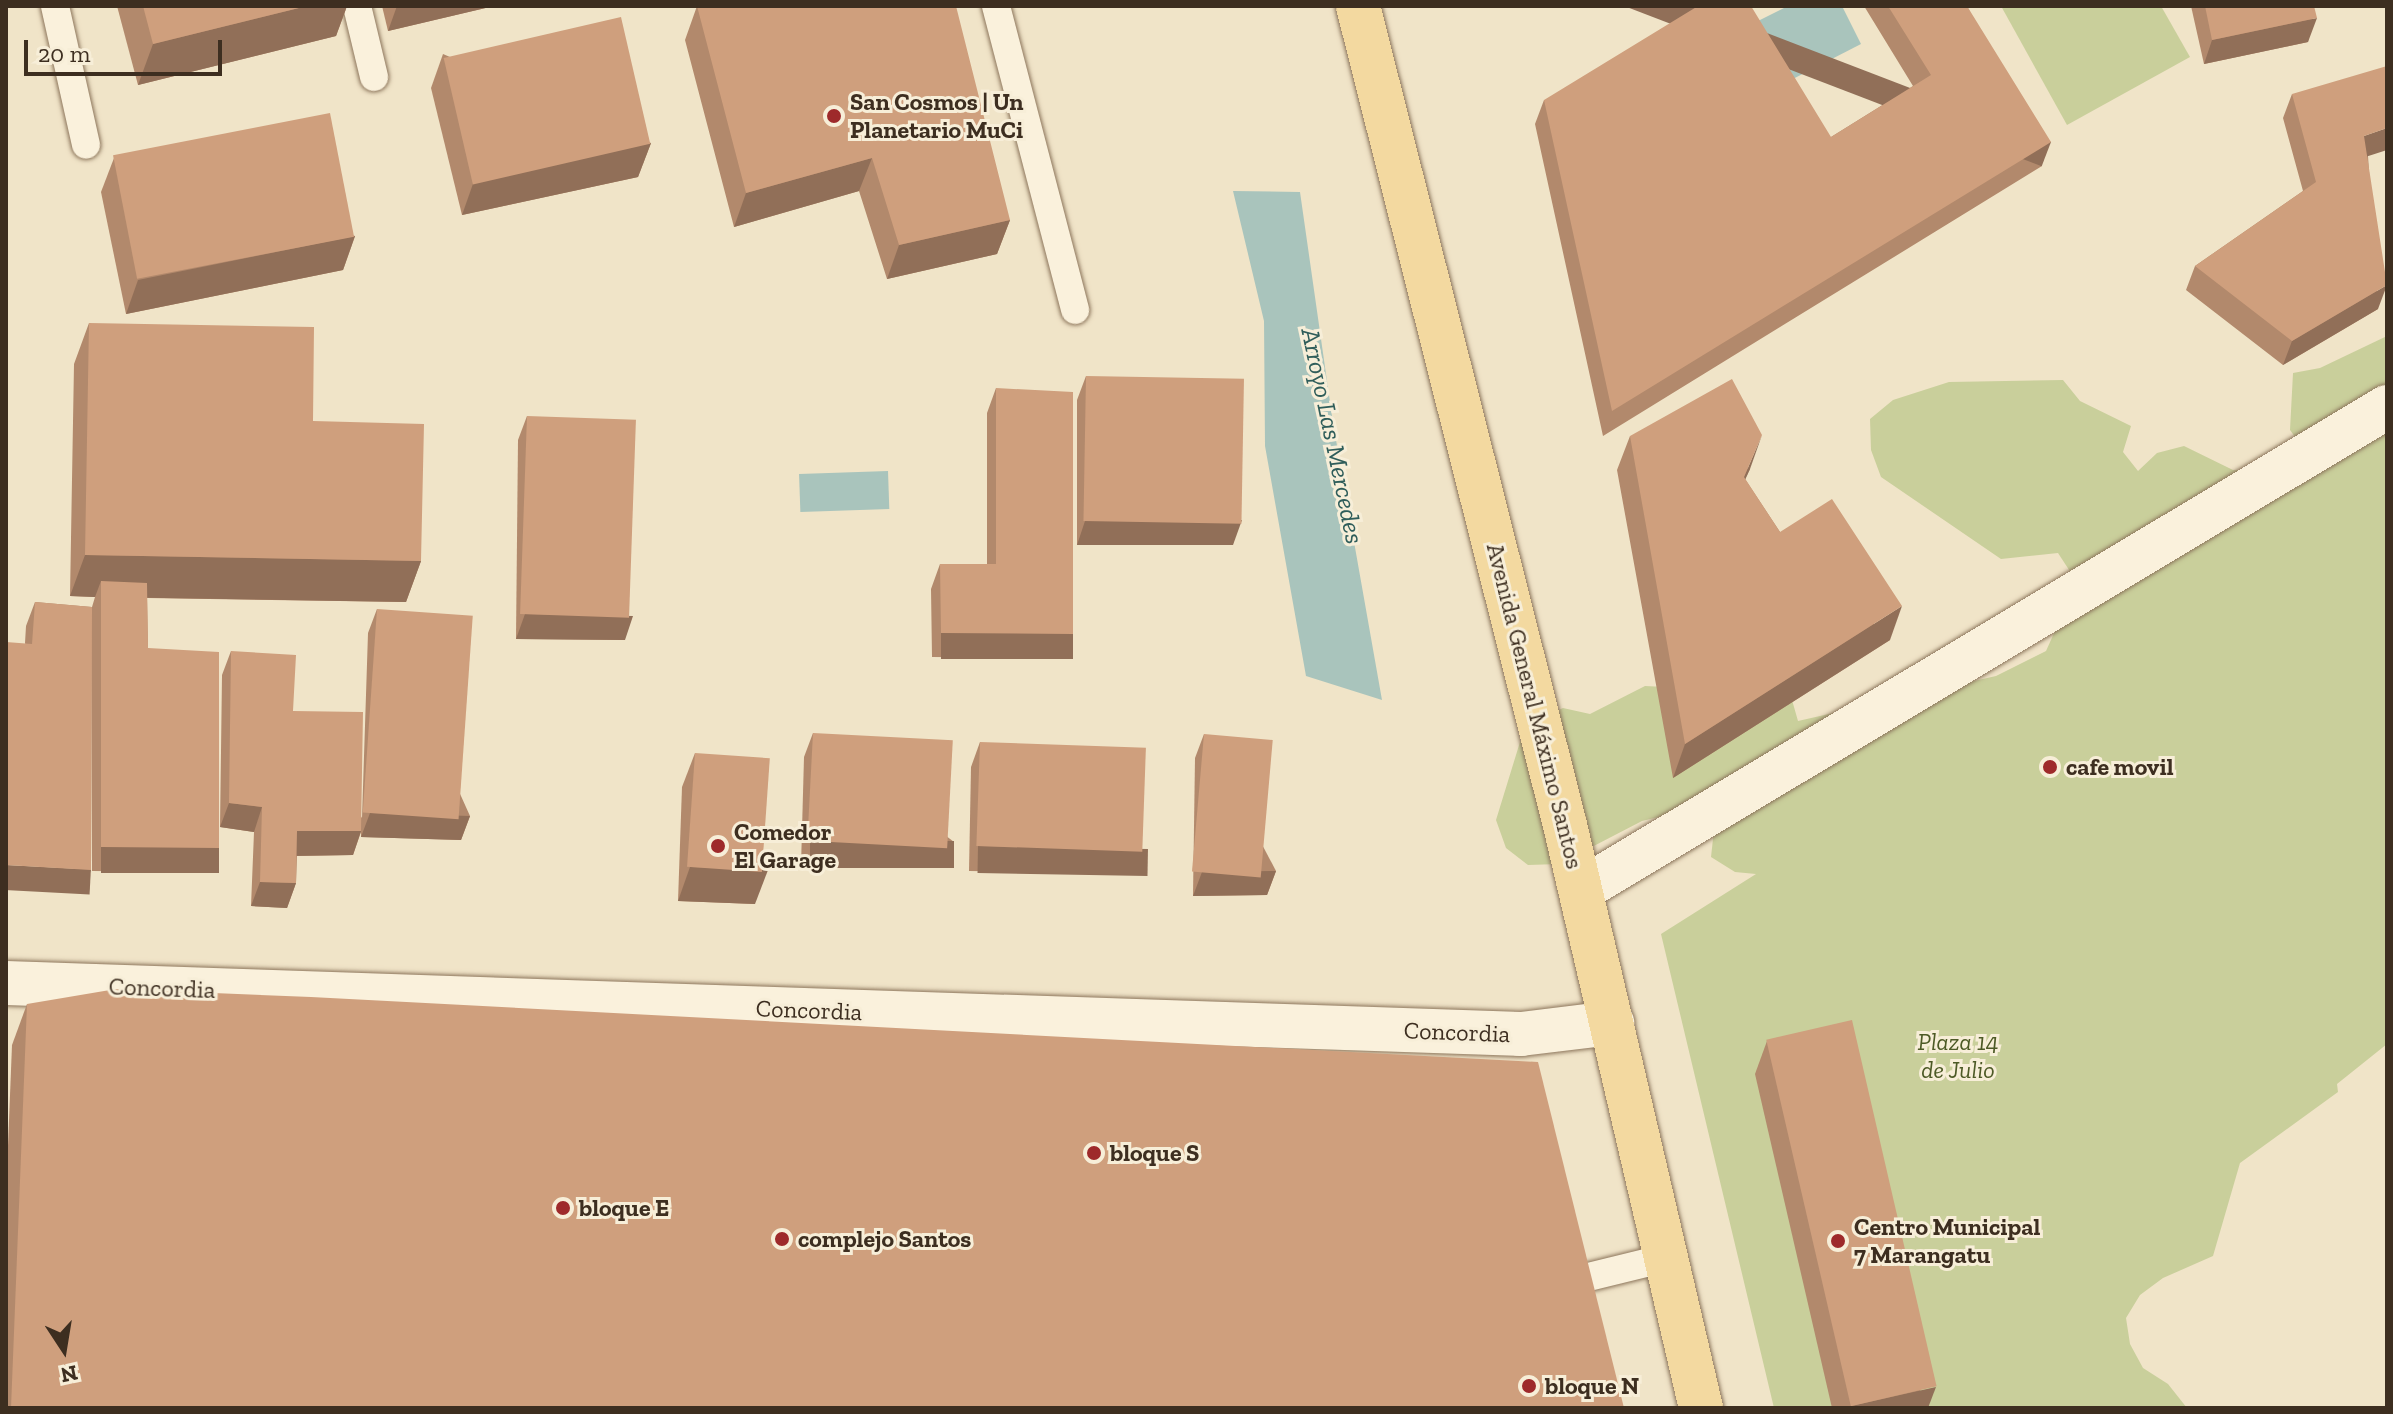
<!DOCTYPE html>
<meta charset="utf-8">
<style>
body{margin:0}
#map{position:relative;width:2393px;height:1414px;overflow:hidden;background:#f0e4c8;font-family:"Zilla Slab",serif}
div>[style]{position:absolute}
.green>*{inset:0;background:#c9cf9b}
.water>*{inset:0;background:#a9c4bc;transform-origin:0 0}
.roads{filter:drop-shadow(0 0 2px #8d765c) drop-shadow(0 0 2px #8d765c)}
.lane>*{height:28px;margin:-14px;padding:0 14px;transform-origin:14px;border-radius:14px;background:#faf1dc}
.street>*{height:44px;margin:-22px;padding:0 22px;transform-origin:22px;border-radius:22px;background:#faf1dc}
.secondary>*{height:44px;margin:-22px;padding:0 22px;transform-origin:22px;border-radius:22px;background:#faf1dc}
.primary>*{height:44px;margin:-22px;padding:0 22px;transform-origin:22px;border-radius:22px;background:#f3d9a0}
.wall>*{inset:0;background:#b2896c}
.shaded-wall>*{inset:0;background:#916f58;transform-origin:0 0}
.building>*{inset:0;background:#cf9f7d;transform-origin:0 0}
.dots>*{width:22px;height:22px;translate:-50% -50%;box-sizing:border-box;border:4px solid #f7eed8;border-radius:50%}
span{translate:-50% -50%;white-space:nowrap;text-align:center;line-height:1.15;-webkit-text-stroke:6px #f7eed8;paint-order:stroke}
.poi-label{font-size:24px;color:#3d2e20;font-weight:700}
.left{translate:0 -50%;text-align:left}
.street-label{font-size:24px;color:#3d2e20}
.park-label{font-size:24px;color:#4d5a26;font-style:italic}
.water-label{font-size:26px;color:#2f5d5a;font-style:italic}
.frame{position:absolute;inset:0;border:8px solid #3d2e20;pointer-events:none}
.north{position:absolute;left:24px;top:1310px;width:80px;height:80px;-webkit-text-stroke:6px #f7eed8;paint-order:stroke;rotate:168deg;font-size:22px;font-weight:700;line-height:32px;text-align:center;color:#3d2e20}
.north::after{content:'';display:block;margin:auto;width:28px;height:36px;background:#3d2e20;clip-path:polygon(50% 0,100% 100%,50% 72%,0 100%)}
.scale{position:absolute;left:24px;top:40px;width:198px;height:36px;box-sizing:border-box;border:4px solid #3d2e20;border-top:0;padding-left:10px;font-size:24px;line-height:28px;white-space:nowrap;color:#3d2e20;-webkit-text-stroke:6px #f7eed8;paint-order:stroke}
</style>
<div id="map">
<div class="green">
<div style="clip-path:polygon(2001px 6px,2161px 6px,2190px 57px,2067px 125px)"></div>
<div style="clip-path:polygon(2387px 336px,2387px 1044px,2337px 1084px,2338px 1092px,2240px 1163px,2213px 1256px,2163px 1278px,2140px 1295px,2126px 1318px,2130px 1344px,2143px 1368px,2168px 1384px,2187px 1408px,1774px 1408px,1661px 934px,1756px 874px,1735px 872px,1711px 857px,1714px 830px,1696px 808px,1642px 821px,1559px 864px,1528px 865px,1506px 848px,1496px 820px,1520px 742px,1536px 720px,1563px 708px,1590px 714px,1645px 686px,1790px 693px,1798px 721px,1996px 676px,2046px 651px,2068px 602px,2073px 576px,2058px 553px,2001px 559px,1881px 477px,1871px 450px,1870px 419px,1893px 400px,1949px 382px,2063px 380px,2080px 401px,2131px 426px,2123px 452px,2138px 471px,2157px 453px,2184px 446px,2233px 470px,2286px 471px,2306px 452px,2290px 430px,2293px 373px,2320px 368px)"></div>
</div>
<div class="water">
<div style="clip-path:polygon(1788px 6px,1842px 6px,1861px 44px,1787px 82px,1756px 22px)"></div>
<div style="clip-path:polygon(1233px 191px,1300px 192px,1333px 423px,1382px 700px,1306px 676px,1265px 446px,1264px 321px)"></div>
<div style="left:888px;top:471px;width:38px;height:89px;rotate:88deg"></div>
</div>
<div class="roads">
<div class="lane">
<div style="left:55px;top:6px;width:142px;rotate:77.4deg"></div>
<div style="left:357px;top:6px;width:73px;rotate:76.5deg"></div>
<div style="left:996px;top:6px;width:314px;rotate:75.4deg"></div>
<div style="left:1568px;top:1282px;width:101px;rotate:-13.8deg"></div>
</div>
<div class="street">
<div style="left:6px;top:983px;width:1516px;rotate:1.93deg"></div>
<div style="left:1521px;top:1034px;width:92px;rotate:-6.9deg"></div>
</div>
<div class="secondary">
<div style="left:1581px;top:890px;width:940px;rotate:-30.93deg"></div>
</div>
<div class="primary">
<div style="left:1358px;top:6px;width:845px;rotate:75.82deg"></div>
<div style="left:1565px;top:825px;width:599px;rotate:76.87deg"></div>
</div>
</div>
<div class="wall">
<div style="clip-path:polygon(117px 6px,347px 6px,336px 36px,138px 85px)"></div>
<div style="clip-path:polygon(382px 6px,494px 6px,388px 31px)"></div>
<div style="clip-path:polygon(697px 6px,1010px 220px,997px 254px,887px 279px,859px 191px,734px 227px,685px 40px)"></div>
<div style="clip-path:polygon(1864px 6px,1967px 6px,2042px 166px,1603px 436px,1535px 124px,1544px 100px,1831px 137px,1913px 86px)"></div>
<div style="clip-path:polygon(2191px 6px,2314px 6px,2308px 42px,2204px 64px)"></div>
<div style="clip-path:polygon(443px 54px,651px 143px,638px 177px,462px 215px,431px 88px)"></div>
<div style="clip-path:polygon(2292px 94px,2368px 156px,2378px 309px,2283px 365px,2186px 290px,2195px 266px,2303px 191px,2283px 118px)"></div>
<div style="clip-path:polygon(114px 158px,355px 236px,343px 270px,126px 314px,101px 192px)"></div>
<div style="clip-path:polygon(89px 323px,313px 421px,421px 561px,406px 602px,147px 598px,148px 648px,210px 872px,92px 871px,92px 630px,91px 870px,82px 894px,25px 643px,26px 626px,35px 602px,92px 607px,95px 597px,70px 596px,74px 364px)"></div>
<div style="clip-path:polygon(1086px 376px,1233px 545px,1077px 545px,1077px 400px)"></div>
<div style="clip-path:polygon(996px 388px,1073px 634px,1064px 658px,932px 657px,931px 589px,940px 564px,987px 564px,987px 413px)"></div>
<div style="clip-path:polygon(527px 416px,625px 640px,516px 639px,518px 440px)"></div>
<div style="clip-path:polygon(1630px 436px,1750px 469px,1745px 479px,1780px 532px,1890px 640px,1673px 778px,1617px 470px)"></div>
<div style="clip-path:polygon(377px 609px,470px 816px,461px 840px,361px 837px,361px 832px,353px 855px,297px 856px,296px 883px,287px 908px,251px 906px,254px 832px,220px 827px,222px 675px,231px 651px,293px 711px,362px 818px,368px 633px)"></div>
<div style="clip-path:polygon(813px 733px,954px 842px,946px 867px,801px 866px,804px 757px)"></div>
<div style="clip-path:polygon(1204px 734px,1276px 871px,1267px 895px,1193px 896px,1195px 758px)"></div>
<div style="clip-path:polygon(980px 742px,1139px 874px,969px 871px,971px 767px)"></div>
<div style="clip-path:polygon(695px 753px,755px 904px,678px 901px,682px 787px)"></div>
<div style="clip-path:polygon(27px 1004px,1624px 1408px,6px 1408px,6px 1196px,12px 1045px)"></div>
<div style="clip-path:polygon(1767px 1041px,1928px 1408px,1832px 1408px,1755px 1074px)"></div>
</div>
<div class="shaded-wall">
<div style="clip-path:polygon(307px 6px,347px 6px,336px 36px,138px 85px,153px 44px)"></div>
<div style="clip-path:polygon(397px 6px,494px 6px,388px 31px)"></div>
<div style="clip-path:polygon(2317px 18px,2308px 42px,2204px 64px,2212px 40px)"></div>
<div style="clip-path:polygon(2387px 128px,2387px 150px,2356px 160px,2364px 136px)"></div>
<div style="left:2051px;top:142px;width:26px;height:515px;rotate:111deg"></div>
<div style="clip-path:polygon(651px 143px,638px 177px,462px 215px,474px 181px)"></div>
<div style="clip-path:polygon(872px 158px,859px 191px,734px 227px,746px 193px)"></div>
<div style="clip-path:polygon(1010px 220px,997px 254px,887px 279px,899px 245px)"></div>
<div style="clip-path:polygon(355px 236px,343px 270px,126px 314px,138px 280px)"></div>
<div style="clip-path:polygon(2387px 285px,2378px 309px,2283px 365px,2292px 341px)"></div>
<div style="clip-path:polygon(1762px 435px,1750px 469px,1731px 511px,1744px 477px)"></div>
<div style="clip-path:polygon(1242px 520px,1233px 545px,1077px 545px,1085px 521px)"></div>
<div style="clip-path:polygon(85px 555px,421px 561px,406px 602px,101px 597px,101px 581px,95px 597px,70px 596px)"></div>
<div style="clip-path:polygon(1902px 606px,1890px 640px,1673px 778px,1685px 744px)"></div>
<div style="clip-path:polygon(525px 614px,633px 616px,625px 640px,516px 639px)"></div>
<div style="left:941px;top:633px;width:132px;height:26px"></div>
<div style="clip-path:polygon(229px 803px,262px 807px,254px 832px,220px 827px)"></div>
<div style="clip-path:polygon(370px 813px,470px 816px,461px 840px,361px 837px)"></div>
<div style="clip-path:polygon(297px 831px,361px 831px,353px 855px,288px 856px)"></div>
<div style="left:810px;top:841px;width:144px;height:27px"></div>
<div style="left:978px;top:846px;width:170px;height:27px;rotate:1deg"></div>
<div style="left:101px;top:847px;width:118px;height:26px"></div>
<div style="left:6px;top:865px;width:85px;height:25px;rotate:3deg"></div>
<div style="clip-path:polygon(690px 867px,768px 870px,755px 904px,678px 901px)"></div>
<div style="clip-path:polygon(1276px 871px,1267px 895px,1193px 896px,1202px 872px)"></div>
<div style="clip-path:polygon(260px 882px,296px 883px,287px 908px,251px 906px)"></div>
<div style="clip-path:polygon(1936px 1387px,1928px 1408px,1850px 1408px,1851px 1406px)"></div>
</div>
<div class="building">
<div style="clip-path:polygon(143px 6px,307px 6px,153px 44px)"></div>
<div style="clip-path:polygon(697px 6px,956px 6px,1010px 220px,899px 245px,872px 158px,746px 193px)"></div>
<div style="clip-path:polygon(1698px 6px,1751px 6px,1831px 137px,1931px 75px,1888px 6px,1967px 6px,2051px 142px,1612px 411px,1544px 100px)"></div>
<div style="clip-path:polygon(2205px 6px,2314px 6px,2317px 18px,2212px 40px)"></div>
<div style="left:621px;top:17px;width:130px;height:182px;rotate:77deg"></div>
<div style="clip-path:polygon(2387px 66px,2387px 128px,2364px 136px,2387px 285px,2292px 341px,2195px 266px,2316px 182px,2292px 94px)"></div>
<div style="left:330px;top:113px;width:126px;height:221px;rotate:79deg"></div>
<div style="clip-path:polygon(89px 323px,314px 327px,313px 421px,424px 424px,421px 561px,85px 555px)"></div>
<div style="left:1086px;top:376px;width:158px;height:145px;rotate:1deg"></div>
<div style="clip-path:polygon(1732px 379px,1762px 435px,1744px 477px,1780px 532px,1832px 499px,1902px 606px,1685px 744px,1630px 436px)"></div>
<div style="clip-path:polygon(996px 388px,1073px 392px,1073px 634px,941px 633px,940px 564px,996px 564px)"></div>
<div style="left:527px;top:416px;width:109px;height:198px;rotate:2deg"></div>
<div style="clip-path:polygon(101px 581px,147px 583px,148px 648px,219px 652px,219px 848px,101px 847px)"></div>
<div style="clip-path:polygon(35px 602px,92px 607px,91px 870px,6px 865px,6px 642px,32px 644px)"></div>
<div style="left:377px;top:609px;width:96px;height:204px;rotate:4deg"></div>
<div style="clip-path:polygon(231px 651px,296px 655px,293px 711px,363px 712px,361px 831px,297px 831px,296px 883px,260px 882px,262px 807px,229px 803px)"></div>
<div style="left:813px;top:733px;width:140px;height:108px;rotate:3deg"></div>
<div style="left:1204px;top:734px;width:69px;height:138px;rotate:5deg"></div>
<div style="left:980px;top:742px;width:166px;height:104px;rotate:2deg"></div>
<div style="left:695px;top:753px;width:75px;height:114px;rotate:4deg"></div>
<div style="clip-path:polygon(116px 989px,311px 997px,1538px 1062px,1624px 1408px,11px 1408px,27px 1004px)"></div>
<div style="left:1852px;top:1020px;width:376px;height:88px;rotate:77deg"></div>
</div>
<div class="dots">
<div style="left:834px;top:116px;background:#9e2a2b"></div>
<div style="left:2050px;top:767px;background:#9e2a2b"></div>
<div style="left:718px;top:846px;background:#9e2a2b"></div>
<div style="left:1094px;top:1153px;background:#9e2a2b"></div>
<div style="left:563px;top:1208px;background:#9e2a2b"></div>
<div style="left:782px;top:1239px;background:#9e2a2b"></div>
<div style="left:1838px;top:1241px;background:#9e2a2b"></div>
<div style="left:1529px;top:1386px;background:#9e2a2b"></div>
</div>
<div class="poi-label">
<span class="left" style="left:850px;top:116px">San Cosmos | Un<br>Planetario MuCi</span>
<span class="left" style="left:2066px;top:767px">cafe movil</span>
<span class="left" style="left:734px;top:846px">Comedor<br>El Garage</span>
<span class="left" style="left:1110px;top:1153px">bloque S</span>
<span class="left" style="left:579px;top:1208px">bloque E</span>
<span class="left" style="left:1854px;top:1241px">Centro Municipal<br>7 Marangatu</span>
<span class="left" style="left:798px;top:1239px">complejo Santos</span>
<span class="left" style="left:1545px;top:1386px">bloque N</span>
</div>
<div class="street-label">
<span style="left:1535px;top:706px;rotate:76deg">Avenida General Máximo Santos</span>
<span style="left:162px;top:988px;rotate:2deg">Concordia</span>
<span style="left:809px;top:1010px;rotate:2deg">Concordia</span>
<span style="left:1457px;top:1032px;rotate:2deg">Concordia</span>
</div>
<div class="park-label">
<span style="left:1958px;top:1056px">Plaza 14<br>de Julio</span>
</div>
<div class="water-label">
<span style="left:1332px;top:436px;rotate:78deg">Arroyo Las Mercedes</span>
</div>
<div class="frame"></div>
<div class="north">N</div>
<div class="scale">20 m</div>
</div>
